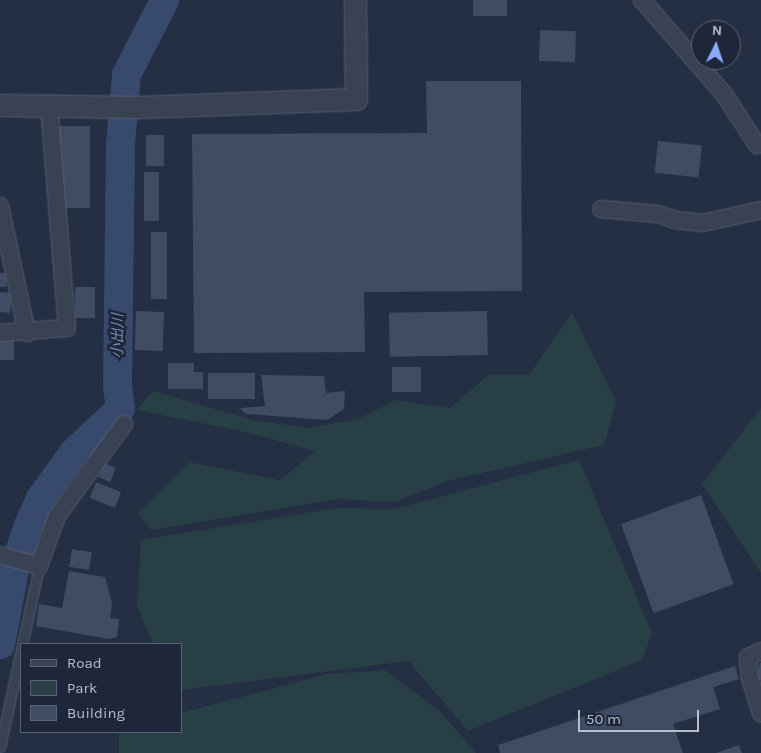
<!DOCTYPE html>
<meta charset="utf-8">
<style>
body{margin:0}
#map{position:relative;width:761px;height:753px;overflow:hidden;background:#242f44;font-family:Karla,"Noto Sans JP",sans-serif}
div>[style]{position:absolute}
.green>*{inset:0;background:#273f45}
.river>*{height:29px;margin:-14.5px;padding:0 14.5px;transform-origin:14.5px;border-radius:14.5px;background:#37496d}
.building>*{inset:0;background:#404c64;transform-origin:0 0}
.roads{filter:drop-shadow(0 0 1px #575f71) drop-shadow(0 0 1px #575f71)}
.service>*{height:9px;margin:-4.5px;padding:0 4.5px;transform-origin:4.5px;border-radius:4.5px;background:#394253}
.minor>*{height:16px;margin:-8px;padding:0 8px;transform-origin:8px;border-radius:8px;background:#394253}
.tertiary>*{height:21px;margin:-10.5px;padding:0 10.5px;transform-origin:10.5px;border-radius:10.5px;background:#394253}
span{translate:-50% -50%;white-space:nowrap;text-align:center;line-height:1.15;-webkit-text-stroke:5px #1e2639;paint-order:stroke}
.water-label{font-size:15px;color:#7c8fb7;font-style:italic}
.legend{position:absolute;left:20px;top:643px;width:162px;height:90px;box-sizing:border-box;background:#1e2639;border:1px solid #5b6274;margin:0;padding:6px 9px;list-style:none;font-size:15px;color:#b6bdcd}
.legend li{display:flex;align-items:center;gap:10px;height:25px}
.legend b{width:25px;border:1px solid #5b6274}
.north{position:absolute;left:691px;top:20px;width:50px;height:50px;box-sizing:border-box;background:#1e2639;border:1px solid #5b6274;border-radius:50%;rotate:4deg;font-size:14px;font-weight:700;line-height:20px;text-align:center;color:#b6bdcd}
.north::after{content:'';display:block;margin:auto;width:18px;height:22px;background:#8aacff;clip-path:polygon(50% 0,100% 100%,50% 72%,0 100%)}
.scale{position:absolute;left:578px;top:710px;width:121px;height:22px;box-sizing:border-box;border:2px solid #b6bdcd;border-top:0;padding-left:6px;font-size:15px;line-height:18px;white-space:nowrap;color:#b6bdcd;-webkit-text-stroke:4px #1e2639;paint-order:stroke}
</style>
<div id="map">
<div class="green">
<div style="clip-path:polygon(572px 312px,616px 402px,604px 445px,448px 481px,395px 502px,337px 499px,151px 530px,138px 513px,189px 462px,280px 480px,315px 451px,245px 432px,136px 410px,153px 391px,253px 420px,308px 428px,358px 419px,396px 400px,450px 408px,488px 375px,529px 375px)"></div>
<div style="clip-path:polygon(761px 408px,761px 573px,702px 484px)"></div>
<div style="clip-path:polygon(579px 460px,652px 633px,642px 660px,468px 731px,408px 661px,181px 690px,181px 644px,153px 644px,137px 606px,141px 540px,336px 508px,394px 509px)"></div>
<div style="clip-path:polygon(385px 670px,441px 712px,476px 753px,119px 753px,119px 732px,181px 732px,181px 713px,327px 674px)"></div>
</div>
<div class="river">
<div style="left:0;top:644px;width:81px;rotate:-79.4deg"></div>
<div style="left:15px;top:564px;width:39px;rotate:-72deg"></div>
<div style="left:27px;top:527px;width:32px;rotate:-66deg"></div>
<div style="left:40px;top:498px;width:57px;rotate:-54.3deg"></div>
<div style="left:73px;top:452px;width:64px;rotate:-43.1deg"></div>
<div style="left:120px;top:408px;width:21px;rotate:-98deg"></div>
<div style="left:117px;top:387px;width:243px;rotate:-89.3deg"></div>
<div style="left:120px;top:144px;width:70px;rotate:-85.1deg"></div>
<div style="left:126px;top:74px;width:83px;rotate:-62.8deg"></div>
</div>
<div class="building">
<div style="left:473px;top:0;width:34px;height:16px"></div>
<div style="left:540px;top:30px;width:36px;height:31px;rotate:2deg"></div>
<div style="clip-path:polygon(426px 81px,521px 81px,522px 291px,364px 292px,365px 352px,194px 353px,192px 134px,427px 133px)"></div>
<div style="left:59px;top:126px;width:31px;height:82px"></div>
<div style="left:146px;top:135px;width:18px;height:31px"></div>
<div style="left:658px;top:141px;width:44px;height:32px;rotate:6deg"></div>
<div style="left:144px;top:172px;width:15px;height:49px"></div>
<div style="left:151px;top:232px;width:16px;height:67px"></div>
<div style="clip-path:polygon(0 273px,7px 273px,6px 287px,0 287px)"></div>
<div style="left:75px;top:287px;width:20px;height:31px"></div>
<div style="left:0;top:292px;width:12px;height:20px;rotate:5deg"></div>
<div style="left:136px;top:311px;width:28px;height:39px;rotate:2deg"></div>
<div style="left:487px;top:311px;width:44px;height:98px;rotate:89deg"></div>
<div style="left:14px;top:336px;width:24px;height:14px;rotate:90deg"></div>
<div style="clip-path:polygon(168px 363px,194px 363px,194px 372px,203px 372px,203px 389px,168px 389px)"></div>
<div style="left:421px;top:367px;width:25px;height:29px;rotate:90deg"></div>
<div style="left:208px;top:373px;width:47px;height:26px"></div>
<div style="clip-path:polygon(261px 375px,324px 376px,326px 393px,345px 391px,344px 409px,327px 420px,246px 414px,240px 408px,265px 406px)"></div>
<div style="left:104px;top:463px;width:13px;height:15px;rotate:23deg"></div>
<div style="left:96px;top:482px;width:27px;height:17px;rotate:22deg"></div>
<div style="left:701px;top:495px;width:95px;height:85px;rotate:70deg"></div>
<div style="left:72px;top:549px;width:20px;height:18px;rotate:9deg"></div>
<div style="clip-path:polygon(69px 571px,105px 577px,112px 603px,110px 618px,119px 619px,117px 637px,108px 639px,36px 626px,39px 604px,62px 608px)"></div>
<div style="clip-path:polygon(760px 663px,761px 663px,761px 680px,756px 679px)"></div>
<div style="clip-path:polygon(735px 666px,739px 679px,713px 687px,720px 709px,673px 724px,683px 753px,500px 753px,498px 745px)"></div>
<div style="clip-path:polygon(739px 745px,742px 753px,716px 753px)"></div>
</div>
<div class="roads">
<div class="service">
<div style="left:0;top:747px;width:185px;rotate:-77.8deg"></div>
</div>
<div class="minor">
<div style="left:642px;top:0;width:125px;rotate:48.9deg"></div>
<div style="left:724px;top:94px;width:61px;rotate:57.1deg"></div>
<div style="left:0;top:206px;width:130px;rotate:78deg"></div>
<div style="left:601px;top:209px;width:57px;rotate:5deg"></div>
<div style="left:658px;top:214px;width:18px;rotate:19deg"></div>
<div style="left:675px;top:220px;width:28px;rotate:6deg"></div>
<div style="left:703px;top:223px;width:59px;rotate:-12.6deg"></div>
<div style="left:0;top:333px;width:67px;rotate:-4.3deg"></div>
<div style="left:67px;top:328px;width:223px;rotate:-94.6deg"></div>
<div style="left:0;top:555px;width:41px;rotate:15.8deg"></div>
<div style="left:39px;top:566px;width:53px;rotate:-70.2deg"></div>
<div style="left:57px;top:516px;width:114px;rotate:-53.9deg"></div>
<div style="left:761px;top:651px;width:14px;rotate:155deg"></div>
<div style="left:748px;top:657px;width:21px;rotate:85deg"></div>
<div style="left:750px;top:678px;width:37px;rotate:73deg"></div>
</div>
<div class="tertiary">
<div style="left:0;top:105px;width:140px;rotate:0.8deg"></div>
<div style="left:140px;top:107px;width:216px;rotate:-2.1deg"></div>
<div style="left:356px;top:99px;width:99px;rotate:-90.6deg"></div>
</div>
</div>
<div class="water-label">
<span style="left:118px;top:336px;rotate:-89deg">小出川</span>
</div>
<ul class="legend">
<li><b style="height:6px;background:#394253"></b>Road</li>
<li><b style="height:14px;background:#273f45"></b>Park</li>
<li><b style="height:14px;background:#404c64"></b>Building</li>
</ul>
<div class="north">N</div>
<div class="scale">50 m</div>
</div>
